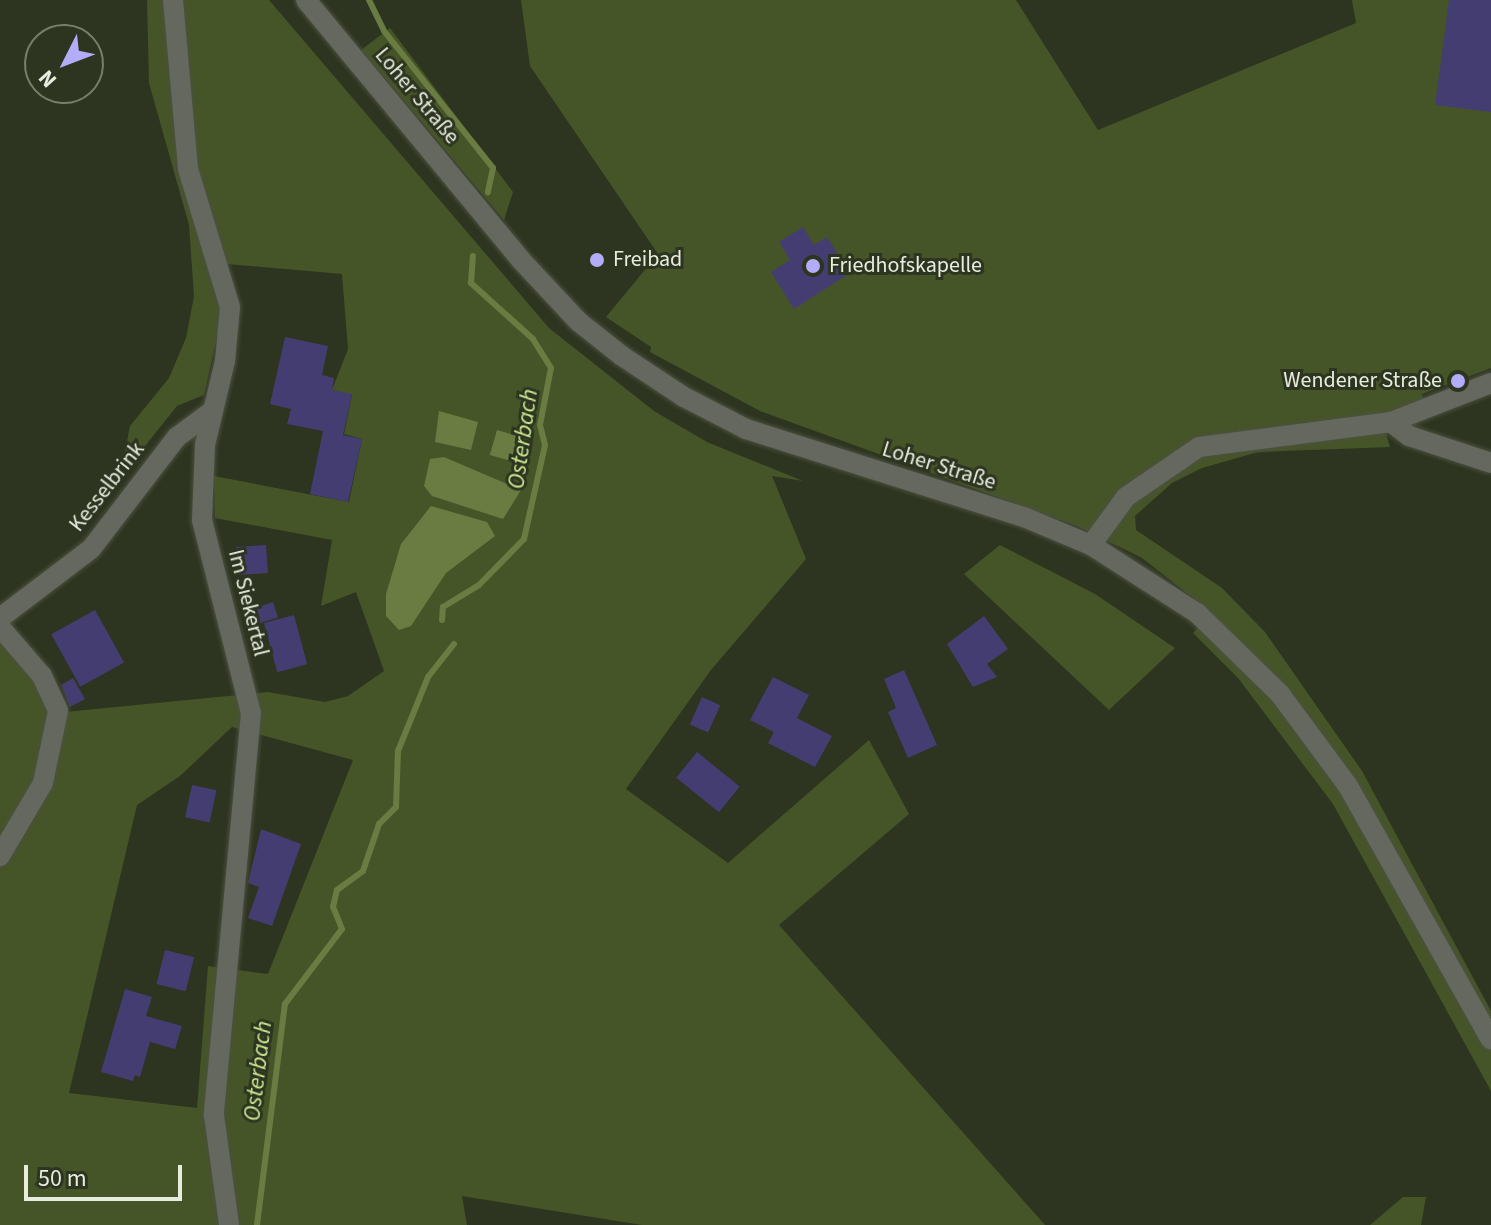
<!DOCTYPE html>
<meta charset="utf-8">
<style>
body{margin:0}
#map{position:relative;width:1491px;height:1225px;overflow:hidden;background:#2d3420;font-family:"Source Sans 3",sans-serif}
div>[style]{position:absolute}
.green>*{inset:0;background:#465527}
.water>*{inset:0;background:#6a7c42;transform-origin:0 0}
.stream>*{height:6px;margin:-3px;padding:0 3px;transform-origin:3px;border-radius:3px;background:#6a7c42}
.building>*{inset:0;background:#443d71;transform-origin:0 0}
.roads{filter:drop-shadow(0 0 2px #4b513f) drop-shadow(0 0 2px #4b513f)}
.minor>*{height:20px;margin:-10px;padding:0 10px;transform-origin:10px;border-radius:10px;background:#64685e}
.tertiary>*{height:20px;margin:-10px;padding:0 10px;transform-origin:10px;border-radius:10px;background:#64685e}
.dots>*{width:22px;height:22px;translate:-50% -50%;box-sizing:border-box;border:4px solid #2d3420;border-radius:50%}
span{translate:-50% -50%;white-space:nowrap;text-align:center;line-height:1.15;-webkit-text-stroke:6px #2d3420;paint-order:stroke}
.street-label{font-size:22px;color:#e7ecdf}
.poi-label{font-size:22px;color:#e7ecdf}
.left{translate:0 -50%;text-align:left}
.right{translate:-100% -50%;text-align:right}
.water-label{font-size:24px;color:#cdea93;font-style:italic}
.north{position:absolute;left:24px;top:24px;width:80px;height:80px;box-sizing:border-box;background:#2d3420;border:2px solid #777e6c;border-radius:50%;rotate:228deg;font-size:22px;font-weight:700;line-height:32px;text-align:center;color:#e7ecdf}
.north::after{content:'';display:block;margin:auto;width:28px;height:36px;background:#b3adf9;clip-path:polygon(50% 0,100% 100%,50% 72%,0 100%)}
.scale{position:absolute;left:24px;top:1165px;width:158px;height:36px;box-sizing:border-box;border:4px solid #e7ecdf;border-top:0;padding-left:10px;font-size:24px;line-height:28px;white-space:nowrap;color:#e7ecdf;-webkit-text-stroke:6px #2d3420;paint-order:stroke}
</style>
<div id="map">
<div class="green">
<div style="clip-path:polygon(evenodd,147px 0,269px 0,549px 328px,654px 411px,707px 442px,803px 481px,772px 476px,806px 559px,711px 670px,626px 789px,728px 863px,869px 740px,909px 814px,779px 925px,1045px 1225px,642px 1225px,462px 1196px,467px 1225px,0 1225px,0 633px,39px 679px,55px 713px,268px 692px,325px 702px,348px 696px,384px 671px,356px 592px,321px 606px,332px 540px,215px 518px,214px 476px,349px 502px,362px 439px,344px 434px,352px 395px,332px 390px,348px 349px,342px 274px,227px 264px,217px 279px,223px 309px,204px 395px,177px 406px,108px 492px,123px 461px,130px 426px,169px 378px,186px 338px,194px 296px,189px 225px,149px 83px,147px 0,232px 727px,353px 760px,268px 974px,208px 966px,197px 1108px,69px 1093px,137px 805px,180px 776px,232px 727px)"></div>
<div style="clip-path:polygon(521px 0,1016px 0,1098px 130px,1356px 23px,1352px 0,1491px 0,1491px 368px,1422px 394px,1424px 403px,1381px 417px,1390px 447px,1258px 452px,1202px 468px,1172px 483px,1135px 516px,1136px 530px,1222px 588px,1265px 632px,1362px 771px,1491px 1011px,1491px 1091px,1333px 804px,1238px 678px,1193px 633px,1211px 612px,1142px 558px,1077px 526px,760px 411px,650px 352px,651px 347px,606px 317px,658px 254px,530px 66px)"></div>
<div style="clip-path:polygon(390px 28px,513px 192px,504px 220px,361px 50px)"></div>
<div style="clip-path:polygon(1000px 545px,1095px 594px,1175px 648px,1109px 710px,964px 574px)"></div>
<div style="clip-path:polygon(1403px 1197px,1426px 1197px,1421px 1225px,1370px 1225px)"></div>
</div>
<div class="water">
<div style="clip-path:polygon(439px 411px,478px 422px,471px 450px,435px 442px)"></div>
<div style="left:497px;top:430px;width:32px;height:26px;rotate:16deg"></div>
<div style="clip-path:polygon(444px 457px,521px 490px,503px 519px,432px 496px,424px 486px,430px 459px)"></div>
<div style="clip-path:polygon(431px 506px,487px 522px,495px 536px,446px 573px,411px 626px,399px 630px,386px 616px,386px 594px,401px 544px)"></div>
</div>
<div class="stream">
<div style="left:369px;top:0;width:34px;rotate:64deg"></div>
<div style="left:384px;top:31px;width:175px;rotate:51.5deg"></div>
<div style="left:493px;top:168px;width:25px;rotate:102deg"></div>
<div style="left:442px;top:620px;width:13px;rotate:-86deg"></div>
<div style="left:443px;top:607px;width:42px;rotate:-31.4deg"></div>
<div style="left:479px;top:585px;width:64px;rotate:-45.6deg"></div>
<div style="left:524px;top:539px;width:96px;rotate:-77.4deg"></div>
<div style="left:545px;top:445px;width:21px;rotate:-104deg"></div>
<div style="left:540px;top:425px;width:58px;rotate:-79.1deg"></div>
<div style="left:551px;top:368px;width:34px;rotate:-122deg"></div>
<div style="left:533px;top:339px;width:84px;rotate:-137.9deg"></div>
<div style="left:471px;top:283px;width:27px;rotate:-86deg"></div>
<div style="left:257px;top:1225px;width:223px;rotate:-82.8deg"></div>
<div style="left:285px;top:1004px;width:94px;rotate:-52.8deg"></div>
<div style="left:342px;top:929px;width:24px;rotate:-112deg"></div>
<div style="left:333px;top:907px;width:17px;rotate:-77deg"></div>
<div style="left:337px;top:890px;width:32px;rotate:-36deg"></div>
<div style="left:363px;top:871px;width:50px;rotate:-71.2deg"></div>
<div style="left:379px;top:824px;width:24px;rotate:-45deg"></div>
<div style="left:396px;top:807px;width:56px;rotate:-88deg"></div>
<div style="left:398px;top:751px;width:80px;rotate:-67.9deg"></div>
<div style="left:428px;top:677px;width:42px;rotate:-51.8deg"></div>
</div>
<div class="building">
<div style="clip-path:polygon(1449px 0,1491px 0,1491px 112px,1435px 105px)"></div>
<div style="clip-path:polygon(803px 227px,814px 245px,827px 237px,850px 273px,794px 309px,771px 272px,790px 260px,779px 242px)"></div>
<div style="clip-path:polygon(285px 337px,328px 346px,322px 375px,334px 378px,332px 390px,352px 394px,343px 435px,362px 439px,348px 502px,310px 494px,323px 431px,287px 424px,291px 409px,270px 404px)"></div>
<div style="left:266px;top:545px;width:28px;height:30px;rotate:86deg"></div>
<div style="left:273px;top:602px;width:16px;height:28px;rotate:72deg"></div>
<div style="left:95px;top:610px;width:60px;height:50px;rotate:61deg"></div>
<div style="left:294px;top:615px;width:51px;height:31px;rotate:75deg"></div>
<div style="clip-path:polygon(984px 616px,1008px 649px,987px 664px,997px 677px,973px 687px,947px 644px)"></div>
<div style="clip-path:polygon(904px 670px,937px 745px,908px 758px,888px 712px,896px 708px,884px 679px)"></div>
<div style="clip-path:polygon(773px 677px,809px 695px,797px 718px,832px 736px,815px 767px,768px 743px,774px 732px,750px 720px)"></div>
<div style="clip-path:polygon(73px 678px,85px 699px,70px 707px,61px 685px)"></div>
<div style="left:702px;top:697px;width:20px;height:30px;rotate:24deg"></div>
<div style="left:697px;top:752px;width:55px;height:33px;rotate:39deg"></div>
<div style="left:192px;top:785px;width:25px;height:33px;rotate:12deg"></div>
<div style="clip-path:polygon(261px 829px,301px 844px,272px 926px,248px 918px,259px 887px,248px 883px)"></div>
<div style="left:165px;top:950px;width:30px;height:35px;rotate:14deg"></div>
<div style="clip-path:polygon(125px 989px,152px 997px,146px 1016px,182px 1026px,175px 1049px,150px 1042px,140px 1077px,135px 1075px,133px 1081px,101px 1072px)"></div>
</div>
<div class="roads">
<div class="minor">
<div style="left:173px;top:0;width:170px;rotate:84.9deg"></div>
<div style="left:188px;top:169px;width:144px;rotate:73.1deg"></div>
<div style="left:230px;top:307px;width:54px;rotate:95.3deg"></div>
<div style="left:225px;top:361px;width:86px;rotate:103.4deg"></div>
<div style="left:205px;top:445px;width:75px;rotate:92.3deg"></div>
<div style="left:202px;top:520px;width:199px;rotate:75.8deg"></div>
<div style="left:251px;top:713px;width:404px;rotate:95.3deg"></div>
<div style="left:214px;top:1115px;width:111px;rotate:82.2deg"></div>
<div style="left:1391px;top:422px;width:23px;rotate:38deg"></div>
<div style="left:1409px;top:436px;width:86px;rotate:18.2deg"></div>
<div style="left:1091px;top:545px;width:59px;rotate:-53.9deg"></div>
<div style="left:1126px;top:497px;width:88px;rotate:-34.4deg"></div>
<div style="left:1199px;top:447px;width:194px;rotate:-7.4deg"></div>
<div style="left:1391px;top:422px;width:107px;rotate:-21.3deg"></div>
<div style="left:0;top:618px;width:114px;rotate:-37.2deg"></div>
<div style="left:91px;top:549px;width:141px;rotate:-52.5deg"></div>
<div style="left:177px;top:437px;width:42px;rotate:-36.3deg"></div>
<div style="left:0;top:627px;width:65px;rotate:49.4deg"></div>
<div style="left:42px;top:676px;width:38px;rotate:65deg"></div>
<div style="left:58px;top:711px;width:74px;rotate:101.8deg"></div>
<div style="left:43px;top:783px;width:85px;rotate:120.5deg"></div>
</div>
<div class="tertiary">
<div style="left:306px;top:0;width:336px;rotate:50.4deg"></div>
<div style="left:520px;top:259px;width:86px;rotate:46.9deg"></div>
<div style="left:579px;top:322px;width:55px;rotate:38.3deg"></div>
<div style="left:622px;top:356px;width:74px;rotate:33.5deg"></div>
<div style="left:684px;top:397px;width:70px;rotate:27.3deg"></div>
<div style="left:746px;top:429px;width:292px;rotate:17.6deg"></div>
<div style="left:1024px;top:517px;width:73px;rotate:22.7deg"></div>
<div style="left:1091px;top:545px;width:126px;rotate:32.7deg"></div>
<div style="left:1197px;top:613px;width:116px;rotate:44.3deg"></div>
<div style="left:1280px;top:694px;width:114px;rotate:53.5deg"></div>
<div style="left:1348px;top:786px;width:291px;rotate:60.6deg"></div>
</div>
</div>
<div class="dots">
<div style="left:597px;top:260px;background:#b3adf9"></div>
<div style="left:813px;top:266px;background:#b3adf9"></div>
<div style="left:1458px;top:381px;background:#b3adf9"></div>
</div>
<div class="street-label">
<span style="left:417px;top:96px;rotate:50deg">Loher Straße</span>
<span style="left:939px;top:466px;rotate:17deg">Loher Straße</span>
<span style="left:107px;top:487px;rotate:-52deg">Kesselbrink</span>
<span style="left:248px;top:603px;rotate:76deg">Im Siekertal</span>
</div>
<div class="poi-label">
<span class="left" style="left:613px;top:260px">Freibad</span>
<span class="left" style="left:829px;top:266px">Friedhofskapelle</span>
<span class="right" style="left:1442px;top:381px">Wendener Straße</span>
</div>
<div class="water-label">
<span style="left:523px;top:439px;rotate:-82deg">Osterbach</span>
<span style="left:258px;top:1071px;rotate:-83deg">Osterbach</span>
</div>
<div class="north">N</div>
<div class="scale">50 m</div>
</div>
